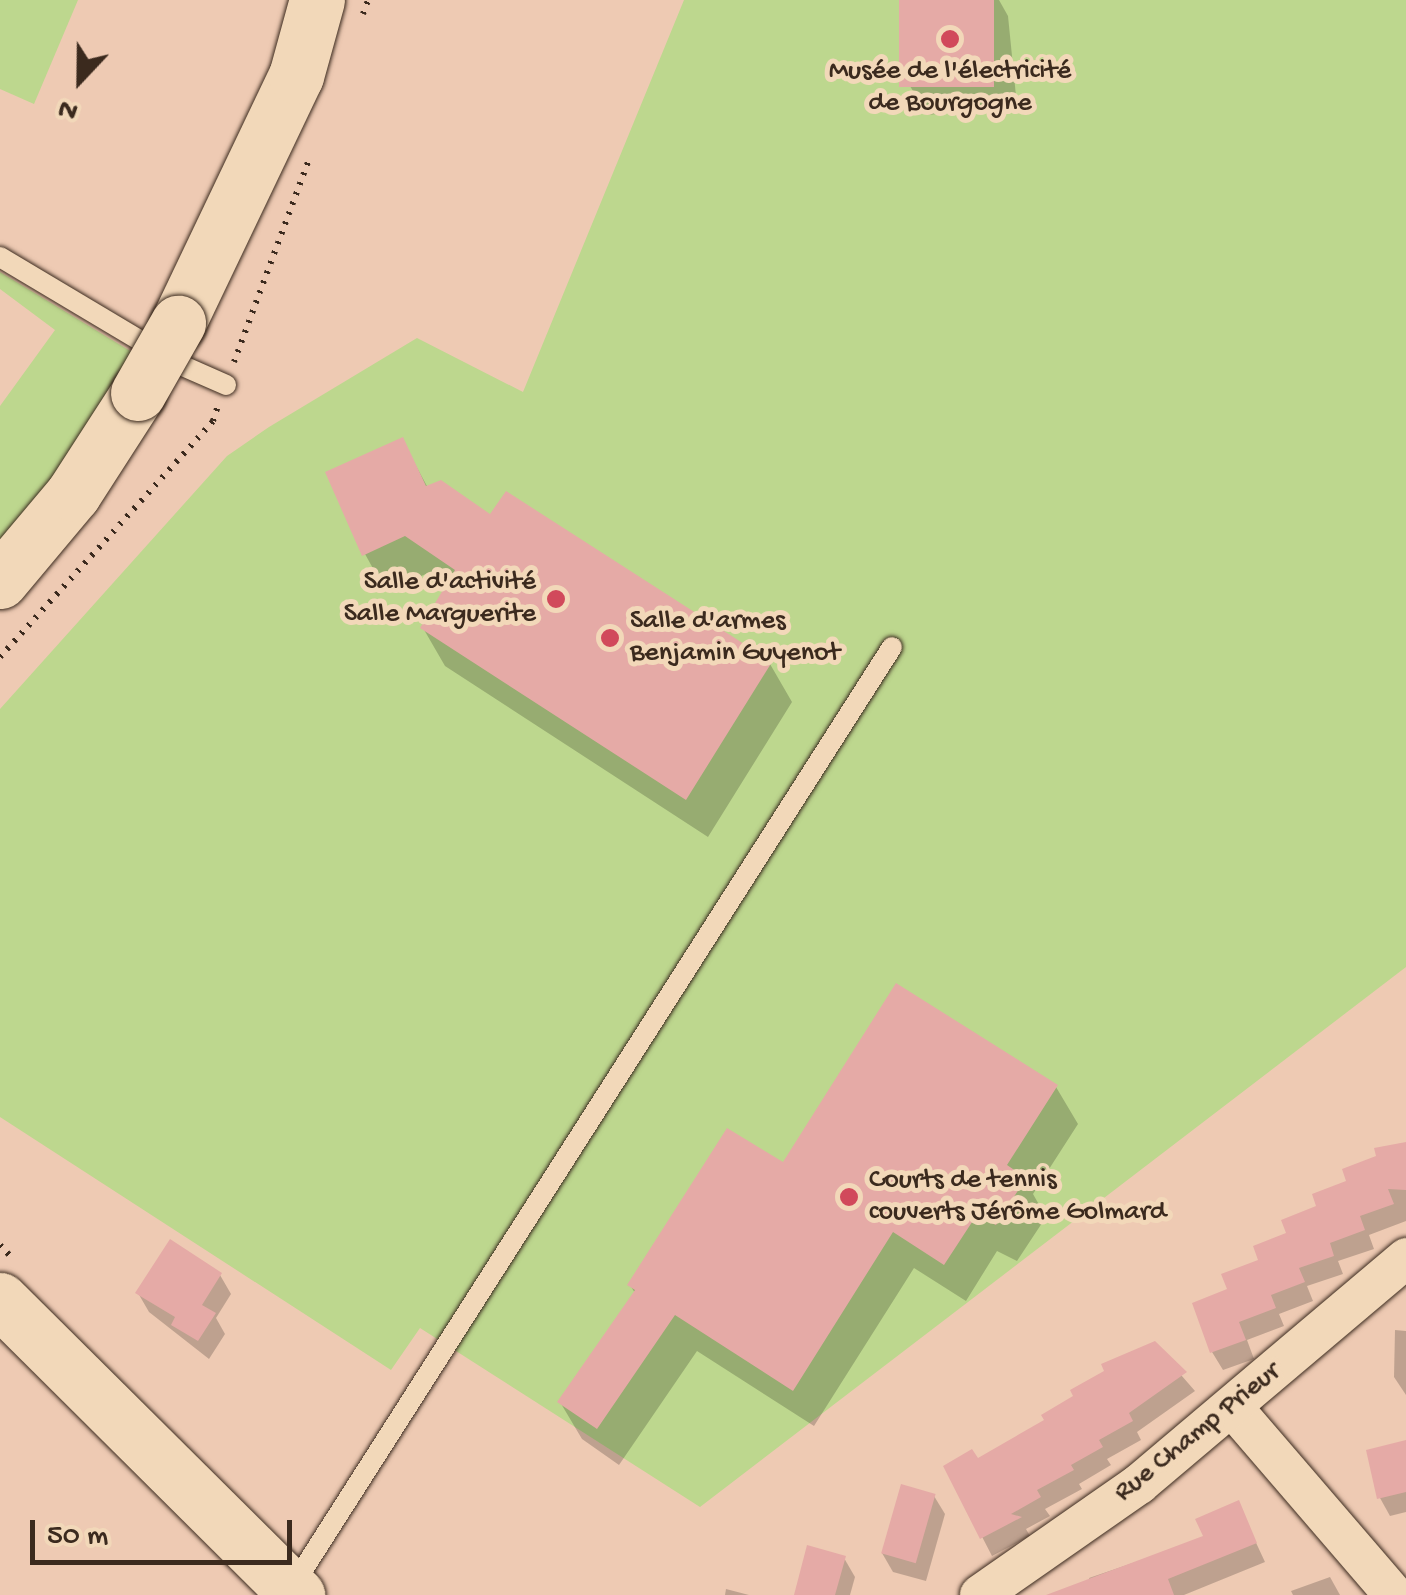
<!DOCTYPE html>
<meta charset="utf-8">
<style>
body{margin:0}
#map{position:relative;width:1406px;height:1595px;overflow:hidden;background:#eecab3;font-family:"Gochi Hand",sans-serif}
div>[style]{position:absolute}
.green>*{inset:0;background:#bdd78e}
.shadow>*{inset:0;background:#0003}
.building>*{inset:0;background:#e5aaa6;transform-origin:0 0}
.path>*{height:6px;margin-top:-3px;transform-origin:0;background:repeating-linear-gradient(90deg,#3b2a1e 0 2.5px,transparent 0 10.5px)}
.roads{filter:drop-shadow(0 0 2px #3b2a1e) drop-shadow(0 0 2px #3b2a1e)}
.lane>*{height:20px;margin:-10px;padding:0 10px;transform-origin:10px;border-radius:10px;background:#f2d8b9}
.street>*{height:40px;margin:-20px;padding:0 20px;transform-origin:20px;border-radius:20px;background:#f2d8b9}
.secondary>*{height:55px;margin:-27.5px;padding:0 27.5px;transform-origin:27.5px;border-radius:27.5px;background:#f2d8b9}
.bridges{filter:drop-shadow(0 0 2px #3b2a1e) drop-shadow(0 0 2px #3b2a1e)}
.secondary-bridge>*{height:55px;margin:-27.5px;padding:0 27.5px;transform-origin:27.5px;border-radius:27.5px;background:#f2d8b9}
.dots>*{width:28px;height:28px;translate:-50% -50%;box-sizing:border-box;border:5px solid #f2d8b9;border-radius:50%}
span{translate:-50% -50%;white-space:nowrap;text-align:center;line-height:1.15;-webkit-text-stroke:10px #f2d8b9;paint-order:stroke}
.poi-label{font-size:28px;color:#3b2a1e}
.right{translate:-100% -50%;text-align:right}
.left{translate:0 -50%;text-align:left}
.street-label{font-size:28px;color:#3b2a1e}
.north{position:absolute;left:30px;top:30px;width:100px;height:100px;-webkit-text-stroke:8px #f2d8b9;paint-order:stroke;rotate:202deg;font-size:28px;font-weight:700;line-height:40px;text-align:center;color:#3b2a1e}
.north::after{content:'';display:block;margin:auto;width:35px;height:45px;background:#3b2a1e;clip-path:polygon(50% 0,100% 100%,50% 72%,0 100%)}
.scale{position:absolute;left:30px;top:1520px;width:262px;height:45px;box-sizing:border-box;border:5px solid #3b2a1e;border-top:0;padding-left:12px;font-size:30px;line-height:35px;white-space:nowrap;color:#3b2a1e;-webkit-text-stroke:8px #f2d8b9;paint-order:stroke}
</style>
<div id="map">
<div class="green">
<div style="clip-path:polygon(0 0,78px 0,34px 104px,0 89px)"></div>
<div style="clip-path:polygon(684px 0,1406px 0,1406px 967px,700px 1507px,420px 1328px,391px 1370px,0 1117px,0 709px,227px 456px,269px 427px,417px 338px,523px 392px)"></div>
<div style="clip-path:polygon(0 272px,132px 352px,95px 421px,0 551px,0 406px,55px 330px,0 289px)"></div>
</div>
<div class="shadow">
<div style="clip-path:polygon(902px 0,999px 0,1008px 16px,1017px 106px,927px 115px,910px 86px)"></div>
<div style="clip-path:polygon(402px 440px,428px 488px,770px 664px,792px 702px,708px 837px,445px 666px,423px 628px,448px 587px,428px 573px,386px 592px,365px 554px)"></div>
<div style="clip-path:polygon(1056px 1087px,1078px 1124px,1033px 1194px,1046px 1217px,1017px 1261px,997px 1251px,966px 1301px,914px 1268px,814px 1426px,697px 1351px,619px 1465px,582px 1439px,560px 1402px,635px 1293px,630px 1285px,784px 1166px)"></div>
<div style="clip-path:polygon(1406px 1144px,1406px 1221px,1369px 1235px,1374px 1249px,1338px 1261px,1343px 1274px,1307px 1286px,1313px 1301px,1279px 1314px,1284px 1326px,1247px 1340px,1254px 1359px,1223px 1370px,1212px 1352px,1230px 1290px,1349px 1183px)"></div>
<div style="clip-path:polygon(220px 1275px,231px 1294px,216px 1318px,225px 1334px,209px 1359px,149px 1312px,138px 1293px)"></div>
<div style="clip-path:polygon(1395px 1330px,1406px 1331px,1406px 1395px,1394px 1377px)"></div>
<div style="clip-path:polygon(1154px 1344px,1195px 1391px,1137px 1432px,1141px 1440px,1107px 1459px,1111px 1465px,1079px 1484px,1082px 1489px,1045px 1509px,1050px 1516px,1026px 1529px,1030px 1536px,992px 1556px,946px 1467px,977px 1462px,1048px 1421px,1107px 1372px,1104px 1365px)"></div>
<div style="clip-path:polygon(1406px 1443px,1406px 1512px,1390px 1516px,1380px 1498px)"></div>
<div style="clip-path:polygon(934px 1496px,945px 1514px,926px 1581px,893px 1572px,882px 1553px)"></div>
<div style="clip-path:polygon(1238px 1504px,1265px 1562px,1184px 1595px,1095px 1595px,1089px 1578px,1206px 1538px)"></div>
<div style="clip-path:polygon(844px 1558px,855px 1577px,850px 1595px,796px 1595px)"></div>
<div style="clip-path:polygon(1330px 1577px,1340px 1595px,1293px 1595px,1291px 1591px)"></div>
<div style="clip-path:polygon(726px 1589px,749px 1595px,725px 1595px)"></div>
</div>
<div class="building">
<div style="left:899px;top:0;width:95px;height:87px"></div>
<div style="clip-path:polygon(403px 437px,426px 486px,441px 480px,490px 514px,506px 491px,772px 662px,686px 800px,420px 628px,455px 570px,405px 536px,362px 556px,325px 472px)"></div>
<div style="clip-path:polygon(896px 983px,1058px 1085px,1007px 1165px,1026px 1178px,996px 1225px,976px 1216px,944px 1265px,893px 1232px,793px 1391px,675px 1315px,597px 1429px,557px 1402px,635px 1290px,627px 1285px,727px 1128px,783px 1162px)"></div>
<div style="clip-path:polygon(1406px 1142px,1406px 1190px,1388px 1189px,1394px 1204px,1360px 1216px,1365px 1230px,1330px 1243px,1334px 1256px,1299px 1268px,1305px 1282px,1271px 1295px,1276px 1308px,1239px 1322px,1246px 1340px,1210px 1353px,1192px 1303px,1227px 1289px,1221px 1274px,1258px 1260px,1253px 1246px,1286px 1233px,1281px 1220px,1316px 1206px,1312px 1194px,1346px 1181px,1342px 1169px,1376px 1156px,1374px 1148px)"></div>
<div style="clip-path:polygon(170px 1239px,222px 1273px,202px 1305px,216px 1313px,198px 1341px,171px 1325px,175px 1317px,135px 1293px)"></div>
<div style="clip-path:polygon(1155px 1341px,1187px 1372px,1129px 1413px,1133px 1421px,1099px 1440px,1103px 1447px,1071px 1465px,1074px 1470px,1037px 1490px,1041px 1497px,1011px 1514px,1022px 1517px,980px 1539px,943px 1466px,972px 1449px,978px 1458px,1044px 1420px,1041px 1415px,1073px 1396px,1070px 1390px,1104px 1371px,1101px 1364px)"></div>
<div style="clip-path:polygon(1406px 1440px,1406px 1492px,1377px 1499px,1366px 1450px)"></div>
<div style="left:901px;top:1484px;width:36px;height:72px;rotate:16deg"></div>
<div style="clip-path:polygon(1239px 1500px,1257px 1543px,1168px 1579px,1174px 1595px,1046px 1595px,1203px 1536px,1195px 1519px)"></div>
<div style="clip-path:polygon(807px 1545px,846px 1556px,835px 1595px,794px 1595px)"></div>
</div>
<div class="path">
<div style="left:363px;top:14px;width:15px;rotate:-70deg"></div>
<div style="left:234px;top:362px;width:213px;rotate:-69.7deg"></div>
<div style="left:0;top:657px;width:318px;rotate:-47.9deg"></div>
<div style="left:213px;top:421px;width:16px;rotate:-72deg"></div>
<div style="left:0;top:1245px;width:19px;rotate:47deg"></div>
</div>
<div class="roads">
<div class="lane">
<div style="left:0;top:257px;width:164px;rotate:30.8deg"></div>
<div style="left:183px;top:366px;width:47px;rotate:23.8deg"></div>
<div style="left:292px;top:1587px;width:1115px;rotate:-57.45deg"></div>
</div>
<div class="street">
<div style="left:1233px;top:1408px;width:247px;rotate:49.3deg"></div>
<div style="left:980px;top:1595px;width:194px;rotate:-34.9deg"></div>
<div style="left:1139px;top:1484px;width:350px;rotate:-40.2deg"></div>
</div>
<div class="secondary">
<div style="left:178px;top:323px;width:274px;rotate:-64.5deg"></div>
<div style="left:296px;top:76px;width:79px;rotate:-74.6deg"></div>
<div style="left:0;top:581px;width:114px;rotate:-50deg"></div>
<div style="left:73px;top:494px;width:120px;rotate:-57.2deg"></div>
<div style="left:0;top:1300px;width:419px;rotate:44.8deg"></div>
</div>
</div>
<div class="bridges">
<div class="secondary-bridge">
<div style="left:138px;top:393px;width:81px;rotate:-60.3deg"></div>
</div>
</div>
<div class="dots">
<div style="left:950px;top:39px;background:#d1495b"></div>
<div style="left:556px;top:599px;background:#d1495b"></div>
<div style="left:610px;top:638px;background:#d1495b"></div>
<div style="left:849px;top:1197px;background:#d1495b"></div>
</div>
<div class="poi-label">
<span style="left:950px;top:88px">Musée de l'électricité<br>de Bourgogne</span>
<span class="right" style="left:536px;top:599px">Salle d'activité<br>Salle Marguerite</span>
<span class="left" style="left:630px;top:638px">Salle d'armes<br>Benjamin Guyenot</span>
<span class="left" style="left:869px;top:1197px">Courts de tennis<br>couverts Jérôme Golmard</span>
</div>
<div class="street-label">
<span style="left:1198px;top:1433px;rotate:-39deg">Rue Champ Prieur</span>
</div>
<div class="north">N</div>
<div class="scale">50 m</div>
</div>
